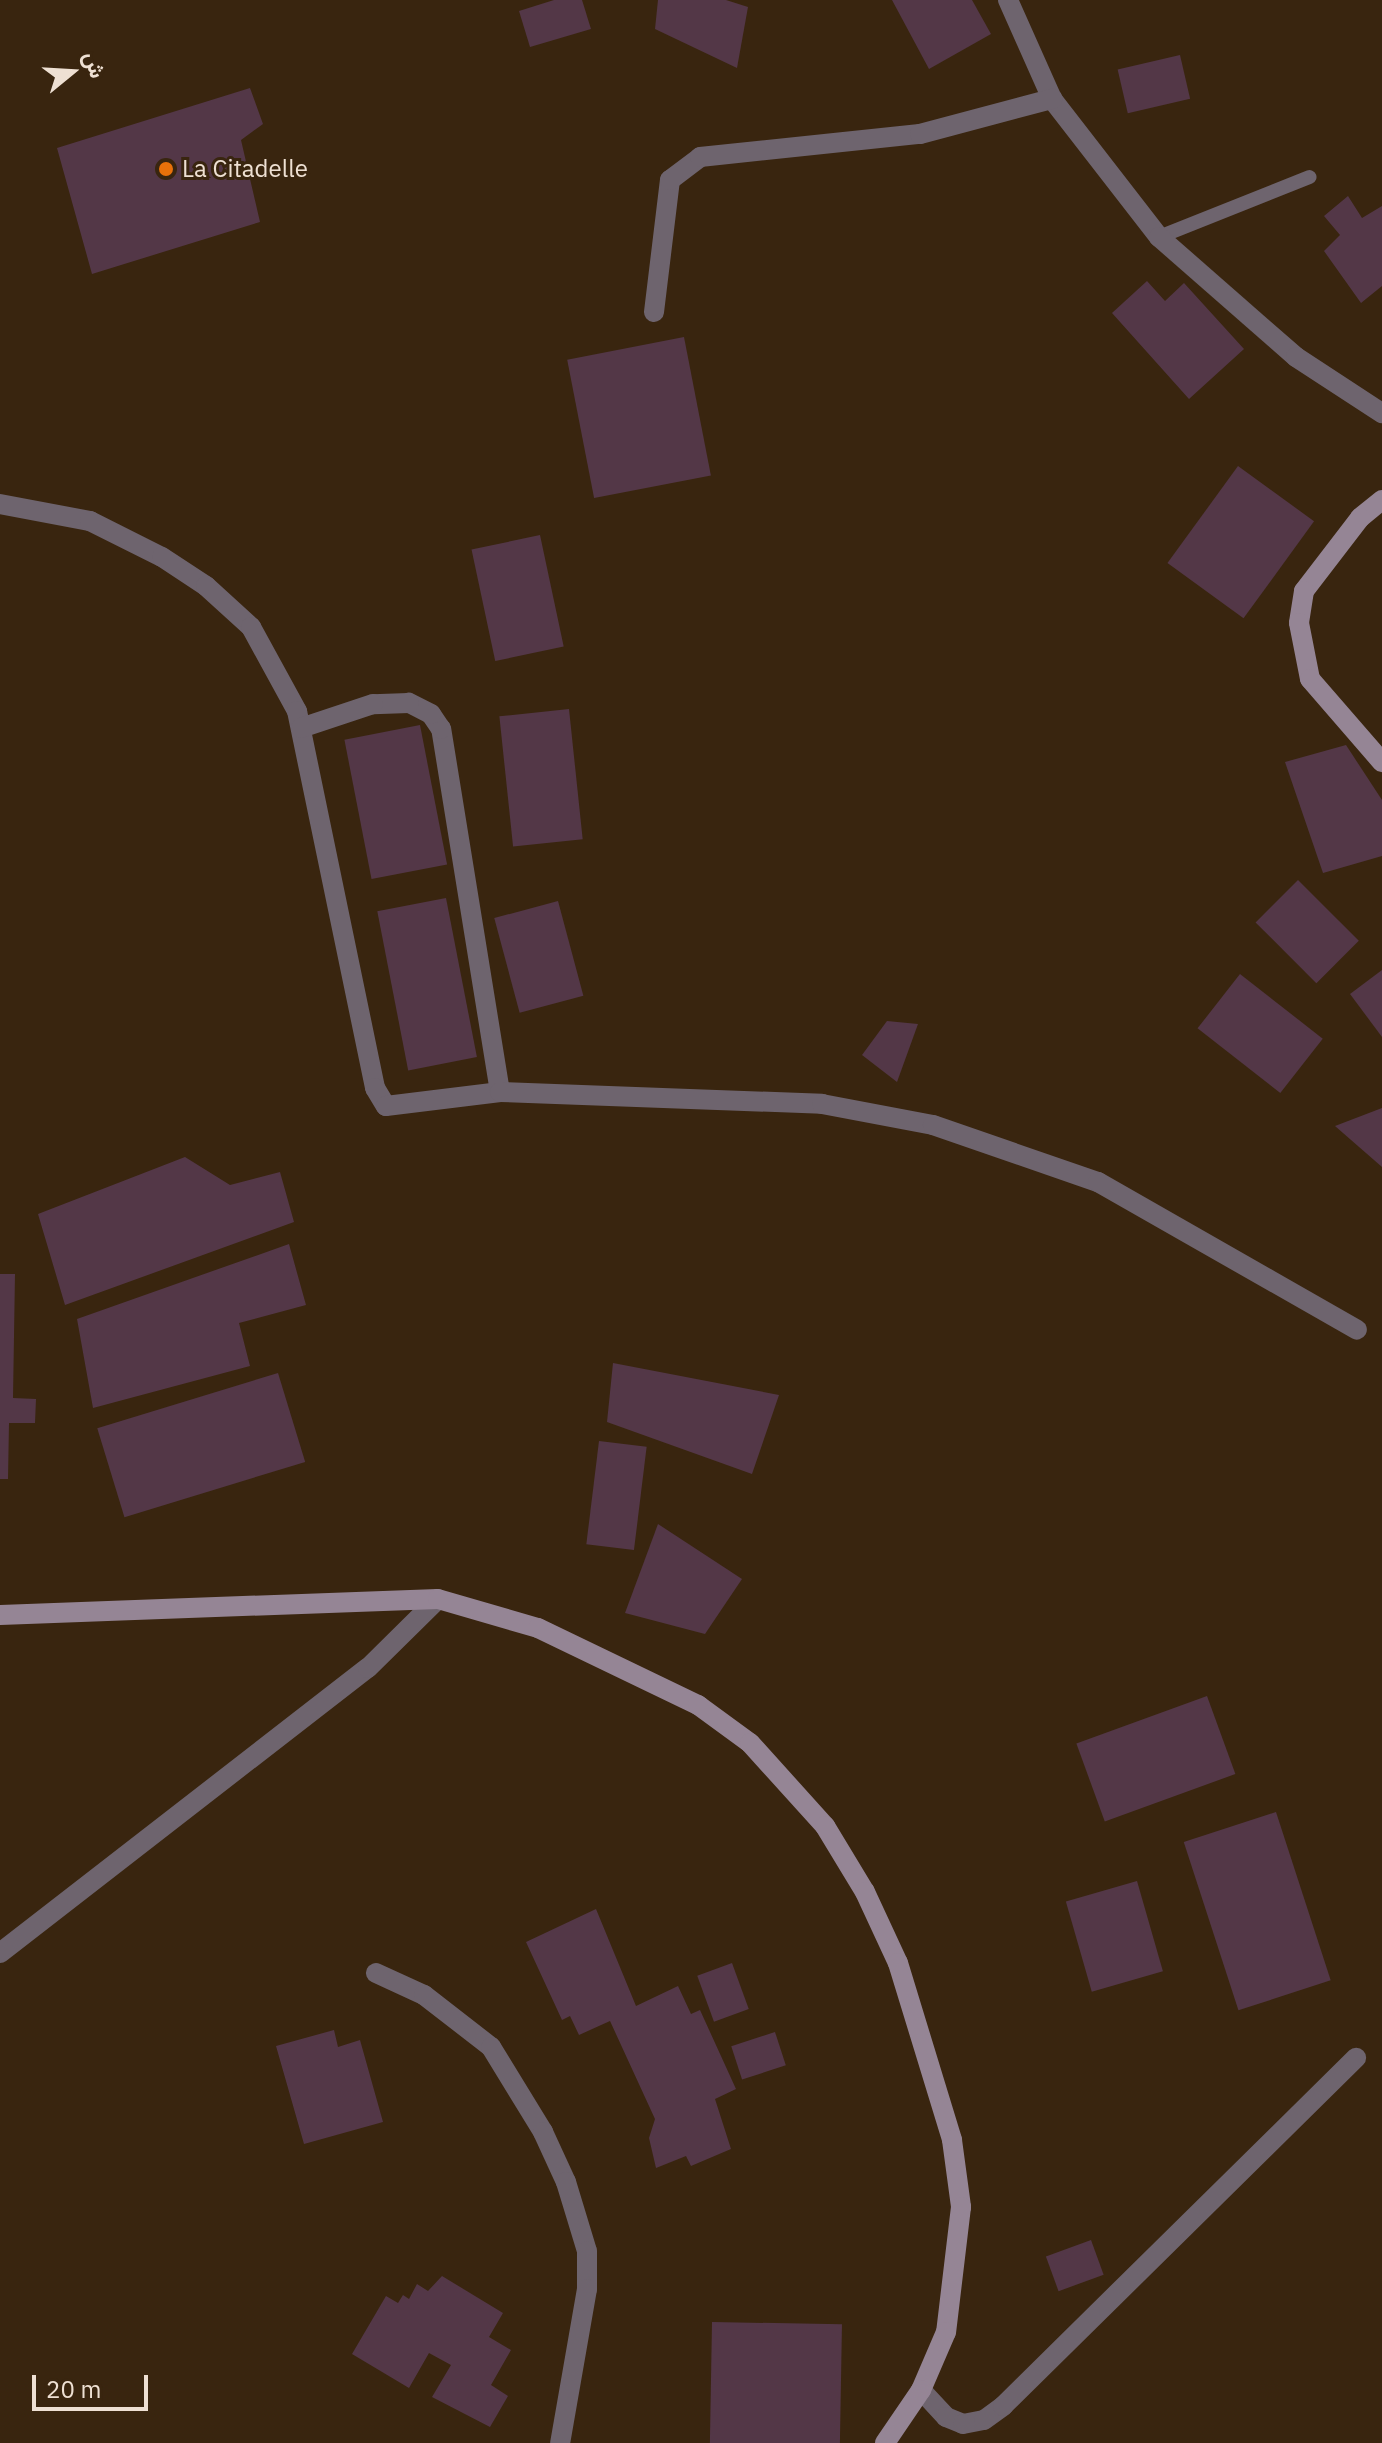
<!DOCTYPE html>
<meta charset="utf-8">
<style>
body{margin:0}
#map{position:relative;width:1382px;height:2443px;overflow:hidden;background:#39250f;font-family:"IBM Plex Sans",Vazirmatn,sans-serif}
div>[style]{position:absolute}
.building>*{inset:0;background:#533747;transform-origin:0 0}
.lane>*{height:14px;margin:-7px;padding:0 7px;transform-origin:7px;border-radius:7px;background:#6e646e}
.street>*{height:20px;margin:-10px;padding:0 10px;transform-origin:10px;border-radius:10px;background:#6e646e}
.secondary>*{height:20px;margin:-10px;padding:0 10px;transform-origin:10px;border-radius:10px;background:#958595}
.dots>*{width:22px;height:22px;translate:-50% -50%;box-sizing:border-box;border:4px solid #39250f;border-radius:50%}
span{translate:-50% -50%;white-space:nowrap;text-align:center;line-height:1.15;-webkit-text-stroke:6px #39250f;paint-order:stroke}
.poi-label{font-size:24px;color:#eee0d3}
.left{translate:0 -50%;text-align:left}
.north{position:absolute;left:32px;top:32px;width:80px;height:80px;-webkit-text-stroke:6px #39250f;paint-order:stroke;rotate:72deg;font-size:22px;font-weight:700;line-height:32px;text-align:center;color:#eee0d3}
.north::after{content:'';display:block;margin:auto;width:28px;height:36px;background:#eee0d3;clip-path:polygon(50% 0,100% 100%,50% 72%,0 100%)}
.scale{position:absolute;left:32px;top:2375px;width:116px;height:36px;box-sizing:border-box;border:4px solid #eee0d3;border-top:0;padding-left:10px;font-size:24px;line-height:28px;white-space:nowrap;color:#eee0d3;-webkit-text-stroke:6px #39250f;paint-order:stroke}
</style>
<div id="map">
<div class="building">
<div style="clip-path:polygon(554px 0,582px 0,591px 29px,530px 47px,519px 11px)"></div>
<div style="clip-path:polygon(658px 0,726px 0,748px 7px,737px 68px,655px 29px)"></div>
<div style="clip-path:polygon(892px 0,972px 0,991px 34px,929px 69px)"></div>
<div style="left:1180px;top:55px;width:45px;height:64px;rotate:77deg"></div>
<div style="clip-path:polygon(250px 88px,263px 124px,241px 140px,260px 222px,92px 274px,57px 148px)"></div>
<div style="clip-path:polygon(1348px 196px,1362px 218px,1382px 206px,1382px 286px,1361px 303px,1324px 251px,1340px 235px,1324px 216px)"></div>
<div style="clip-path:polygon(1147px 281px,1165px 301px,1184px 283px,1244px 349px,1189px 399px,1112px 313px)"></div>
<div style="left:684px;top:337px;width:141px;height:119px;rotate:79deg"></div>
<div style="left:1238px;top:466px;width:94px;height:120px;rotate:36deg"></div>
<div style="left:540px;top:535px;width:114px;height:70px;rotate:78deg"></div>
<div style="left:569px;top:709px;width:131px;height:70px;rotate:84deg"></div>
<div style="left:420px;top:725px;width:142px;height:77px;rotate:79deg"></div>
<div style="clip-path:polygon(1346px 745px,1382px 800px,1382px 856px,1323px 873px,1285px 762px)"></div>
<div style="left:1298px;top:880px;width:86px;height:60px;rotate:45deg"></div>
<div style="left:446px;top:898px;width:162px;height:70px;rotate:79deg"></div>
<div style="left:558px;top:901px;width:98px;height:66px;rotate:75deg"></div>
<div style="clip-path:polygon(1382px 970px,1382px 1037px,1350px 994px)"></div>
<div style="left:1240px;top:974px;width:105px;height:69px;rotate:38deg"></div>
<div style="clip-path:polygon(887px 1021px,918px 1024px,897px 1082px,862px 1055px)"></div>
<div style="clip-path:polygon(1382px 1108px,1382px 1167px,1335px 1126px)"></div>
<div style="clip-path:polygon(185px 1157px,230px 1185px,280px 1172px,294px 1222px,65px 1305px,38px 1214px)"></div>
<div style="clip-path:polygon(289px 1244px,306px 1305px,239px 1323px,250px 1366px,93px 1408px,77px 1319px)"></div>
<div style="clip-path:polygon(0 1274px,15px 1274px,13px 1398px,36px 1399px,35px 1423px,9px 1423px,8px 1479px,0 1479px)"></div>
<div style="clip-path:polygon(613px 1363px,779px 1395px,752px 1474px,607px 1422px)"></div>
<div style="left:278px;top:1373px;width:93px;height:189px;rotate:73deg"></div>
<div style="left:599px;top:1441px;width:48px;height:104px;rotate:7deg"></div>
<div style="clip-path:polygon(658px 1524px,742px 1579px,705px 1634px,625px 1613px)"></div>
<div style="left:1207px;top:1696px;width:83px;height:139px;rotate:70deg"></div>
<div style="left:1276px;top:1812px;width:177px;height:97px;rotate:72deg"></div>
<div style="left:1137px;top:1881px;width:94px;height:74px;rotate:74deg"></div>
<div style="clip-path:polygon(596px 1909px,636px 2006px,678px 1986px,691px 2014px,700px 2010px,736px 2089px,715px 2099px,731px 2149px,691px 2166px,686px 2156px,656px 2168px,649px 2138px,655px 2119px,610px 2021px,579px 2035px,570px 2016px,562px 2020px,526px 1942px)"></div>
<div style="left:732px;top:1963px;width:49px;height:37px;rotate:70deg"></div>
<div style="clip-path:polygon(334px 2030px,338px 2047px,360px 2040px,383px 2122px,304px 2144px,276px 2046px)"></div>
<div style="left:775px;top:2032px;width:35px;height:46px;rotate:72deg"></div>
<div style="left:1091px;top:2240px;width:37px;height:48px;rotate:70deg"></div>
<div style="clip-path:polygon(442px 2276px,503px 2313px,489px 2337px,511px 2350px,491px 2385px,508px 2396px,490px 2427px,432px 2397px,451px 2365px,429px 2353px,409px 2388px,352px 2354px,386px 2296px,398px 2303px,403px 2295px,409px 2299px,417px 2284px,428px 2291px)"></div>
<div style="left:712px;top:2322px;width:130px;height:121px;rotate:1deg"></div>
</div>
<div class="lane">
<div style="left:1159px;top:237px;width:162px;rotate:-21.7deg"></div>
</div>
<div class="street">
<div style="left:1008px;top:0;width:108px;rotate:66deg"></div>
<div style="left:1052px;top:99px;width:175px;rotate:52.2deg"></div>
<div style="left:1159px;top:237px;width:182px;rotate:41.2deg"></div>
<div style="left:1296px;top:357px;width:103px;rotate:33.1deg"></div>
<div style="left:654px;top:312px;width:133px;rotate:-83.1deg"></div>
<div style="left:670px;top:180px;width:38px;rotate:-37deg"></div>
<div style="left:700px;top:157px;width:221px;rotate:-6deg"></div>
<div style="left:920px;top:134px;width:137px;rotate:-14.9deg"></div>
<div style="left:0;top:504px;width:92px;rotate:10.7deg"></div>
<div style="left:90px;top:521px;width:80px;rotate:26.6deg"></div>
<div style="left:162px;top:557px;width:53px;rotate:33.4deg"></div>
<div style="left:206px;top:586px;width:61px;rotate:42.3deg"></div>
<div style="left:251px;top:627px;width:96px;rotate:61.3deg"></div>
<div style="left:297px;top:711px;width:385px;rotate:78.3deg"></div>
<div style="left:375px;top:1088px;width:21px;rotate:59deg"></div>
<div style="left:386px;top:1106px;width:115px;rotate:-7deg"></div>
<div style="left:500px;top:1092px;width:368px;rotate:-99.2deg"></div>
<div style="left:441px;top:729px;width:18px;rotate:-124deg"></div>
<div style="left:431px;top:714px;width:25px;rotate:-153deg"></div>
<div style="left:409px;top:703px;width:36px;rotate:178deg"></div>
<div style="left:373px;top:704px;width:76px;rotate:161.6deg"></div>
<div style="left:500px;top:1092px;width:322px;rotate:2.1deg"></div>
<div style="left:822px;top:1104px;width:113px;rotate:10.7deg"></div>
<div style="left:933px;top:1125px;width:175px;rotate:19.1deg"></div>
<div style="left:1098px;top:1182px;width:298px;rotate:29.7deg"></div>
<div style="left:0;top:1953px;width:465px;rotate:-37.8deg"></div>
<div style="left:368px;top:1668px;width:98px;rotate:-44.6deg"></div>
<div style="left:376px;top:1973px;width:53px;rotate:24.6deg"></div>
<div style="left:424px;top:1995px;width:85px;rotate:37.8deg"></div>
<div style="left:491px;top:2047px;width:100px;rotate:58.5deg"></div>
<div style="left:543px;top:2132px;width:55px;rotate:65.3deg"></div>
<div style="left:566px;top:2182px;width:72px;rotate:73.1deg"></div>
<div style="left:587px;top:2251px;width:38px;rotate:90deg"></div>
<div style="left:587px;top:2289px;width:156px;rotate:99.9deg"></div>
<div style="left:921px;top:2390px;width:37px;rotate:47deg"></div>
<div style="left:946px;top:2417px;width:18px;rotate:22deg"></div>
<div style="left:963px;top:2424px;width:21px;rotate:-11deg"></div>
<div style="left:984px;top:2420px;width:24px;rotate:-36deg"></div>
<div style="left:1003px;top:2406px;width:496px;rotate:-44.6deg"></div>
</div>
<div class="secondary">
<div style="left:1382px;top:500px;width:28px;rotate:141deg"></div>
<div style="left:1360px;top:518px;width:92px;rotate:127.5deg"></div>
<div style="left:1304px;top:591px;width:32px;rotate:99deg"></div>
<div style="left:1299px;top:623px;width:57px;rotate:78.9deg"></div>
<div style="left:1310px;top:679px;width:110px;rotate:49.1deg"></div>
<div style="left:0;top:1615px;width:438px;rotate:-2.1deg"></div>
<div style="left:438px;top:1599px;width:104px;rotate:16.2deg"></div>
<div style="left:538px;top:1628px;width:178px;rotate:25.7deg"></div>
<div style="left:698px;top:1705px;width:64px;rotate:36.2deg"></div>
<div style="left:750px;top:1743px;width:112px;rotate:47.9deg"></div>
<div style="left:825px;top:1826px;width:77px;rotate:58.8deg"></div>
<div style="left:865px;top:1892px;width:78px;rotate:65.1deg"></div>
<div style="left:898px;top:1963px;width:185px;rotate:73deg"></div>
<div style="left:952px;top:2140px;width:68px;rotate:82.3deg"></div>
<div style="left:961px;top:2207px;width:126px;rotate:96.8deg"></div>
<div style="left:946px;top:2332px;width:63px;rotate:113.3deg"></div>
<div style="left:921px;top:2390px;width:64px;rotate:124.2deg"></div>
</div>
<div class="dots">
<div style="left:166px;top:169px;background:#e8710a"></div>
</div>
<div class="poi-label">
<span class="left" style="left:182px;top:169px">La Citadelle</span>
</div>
<div class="north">ش</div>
<div class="scale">20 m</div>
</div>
